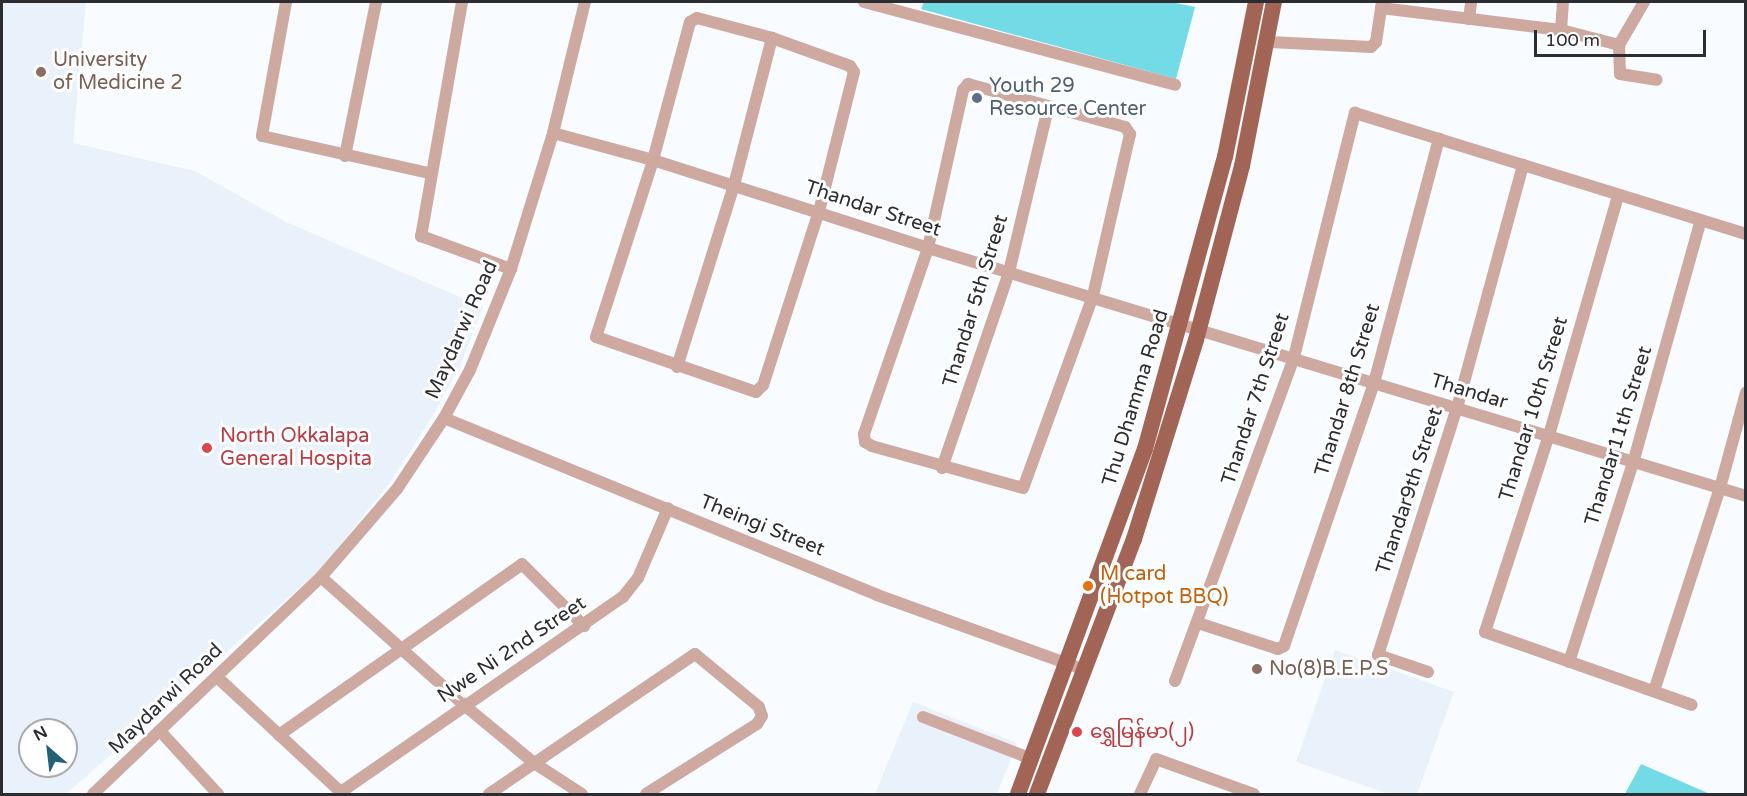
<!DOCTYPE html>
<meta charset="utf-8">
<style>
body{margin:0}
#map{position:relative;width:1747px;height:796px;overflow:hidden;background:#f8fbff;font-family:"Varela Round","Noto Sans Myanmar",sans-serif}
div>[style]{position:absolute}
.built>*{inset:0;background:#e9f1fb}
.water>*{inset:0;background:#73dbe6}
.minor>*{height:12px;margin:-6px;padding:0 6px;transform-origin:6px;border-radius:6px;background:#cda9a0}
.major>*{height:16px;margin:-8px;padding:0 8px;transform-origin:8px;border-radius:8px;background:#a16455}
.dots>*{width:16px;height:16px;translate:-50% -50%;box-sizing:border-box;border:3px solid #fff;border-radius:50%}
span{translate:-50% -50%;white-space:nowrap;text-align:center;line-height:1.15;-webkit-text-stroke:6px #fff;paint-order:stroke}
.education-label{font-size:20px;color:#785e54}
.left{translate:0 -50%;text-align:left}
.service-label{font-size:20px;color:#4e5e75}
.street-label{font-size:20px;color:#2b2d31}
.health-label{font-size:20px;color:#be3a42}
.food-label{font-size:20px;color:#c56008}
.frame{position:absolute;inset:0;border:3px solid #2b2d31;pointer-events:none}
.north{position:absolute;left:18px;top:718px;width:60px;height:60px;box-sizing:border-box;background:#fff;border:2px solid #aaabad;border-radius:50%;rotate:332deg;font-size:16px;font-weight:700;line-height:24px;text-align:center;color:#2b2d31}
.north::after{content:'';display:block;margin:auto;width:21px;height:27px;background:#206176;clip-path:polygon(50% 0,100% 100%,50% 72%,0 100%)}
.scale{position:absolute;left:1534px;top:30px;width:172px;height:27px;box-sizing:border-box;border:3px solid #2b2d31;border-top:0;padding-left:8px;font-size:18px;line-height:21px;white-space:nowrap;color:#2b2d31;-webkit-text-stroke:4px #fff;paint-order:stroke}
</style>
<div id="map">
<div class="built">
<div style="clip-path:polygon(evenodd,2px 2px,86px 2px,73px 143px,195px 171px,286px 222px,483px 307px,459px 368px,433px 415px,391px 481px,321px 569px,66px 794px,2px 794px,2px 2px,30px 730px,66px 730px,66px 766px,30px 766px,30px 730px)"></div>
<div style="clip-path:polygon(1335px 650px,1454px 692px,1417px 794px,1389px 794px,1296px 762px)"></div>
<div style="clip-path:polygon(913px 702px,1017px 743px,997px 794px,875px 794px)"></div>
</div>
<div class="water">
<div style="clip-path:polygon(924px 2px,1171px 2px,1195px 7px,1176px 79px,921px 9px)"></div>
<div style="clip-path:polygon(1641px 764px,1710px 794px,1625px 794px)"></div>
</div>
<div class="minor">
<div style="left:286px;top:2px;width:136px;rotate:100.2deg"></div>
<div style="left:262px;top:136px;width:171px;rotate:12.5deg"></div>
<div style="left:462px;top:2px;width:238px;rotate:99.9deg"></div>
<div style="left:421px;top:236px;width:96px;rotate:20.1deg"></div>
<div style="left:864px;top:2px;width:322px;rotate:14.9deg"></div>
<div style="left:1644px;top:2px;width:50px;rotate:120.2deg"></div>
<div style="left:1619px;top:45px;width:29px;rotate:88deg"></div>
<div style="left:1620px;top:74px;width:37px;rotate:9deg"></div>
<div style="left:1381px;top:8px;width:181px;rotate:7deg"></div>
<div style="left:1561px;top:30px;width:60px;rotate:14.5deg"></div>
<div style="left:697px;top:18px;width:78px;rotate:14.9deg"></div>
<div style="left:772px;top:38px;width:83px;rotate:19.7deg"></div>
<div style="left:850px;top:66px;width:7px;rotate:56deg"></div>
<div style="left:854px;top:72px;width:143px;rotate:104.1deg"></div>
<div style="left:819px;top:211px;width:183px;rotate:107.8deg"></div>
<div style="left:763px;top:385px;width:10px;rotate:135deg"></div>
<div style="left:756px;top:392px;width:169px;rotate:-161deg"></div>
<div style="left:596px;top:337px;width:186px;rotate:-72.1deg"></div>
<div style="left:653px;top:160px;width:143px;rotate:-75deg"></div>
<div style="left:690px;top:22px;width:8px;rotate:-30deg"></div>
<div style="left:1469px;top:19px;width:17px;rotate:-83deg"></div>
<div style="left:1561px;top:30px;width:28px;rotate:-86deg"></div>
<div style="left:1268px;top:42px;width:103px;rotate:2.8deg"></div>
<div style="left:1371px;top:47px;width:7px;rotate:-45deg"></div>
<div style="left:1376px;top:42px;width:40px;rotate:-81.5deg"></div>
<div style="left:968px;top:84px;width:163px;rotate:15.3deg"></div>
<div style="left:1125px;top:127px;width:9px;rotate:54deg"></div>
<div style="left:1130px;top:134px;width:166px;rotate:102.9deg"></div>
<div style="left:1093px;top:296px;width:204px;rotate:110deg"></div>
<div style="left:1023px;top:488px;width:157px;rotate:-164.5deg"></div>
<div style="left:872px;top:446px;width:8px;rotate:-150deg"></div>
<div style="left:865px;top:442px;width:8px;rotate:-97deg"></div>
<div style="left:864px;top:434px;width:197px;rotate:-71deg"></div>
<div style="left:928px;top:248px;width:162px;rotate:-77.5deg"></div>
<div style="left:963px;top:90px;width:8px;rotate:-50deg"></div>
<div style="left:553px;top:133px;width:104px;rotate:15.1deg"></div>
<div style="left:653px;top:160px;width:289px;rotate:17.7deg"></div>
<div style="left:928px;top:248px;width:855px;rotate:16.87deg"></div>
<div style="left:345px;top:156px;width:157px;rotate:-78.6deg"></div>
<div style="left:1618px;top:196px;width:252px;rotate:106.1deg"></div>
<div style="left:1548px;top:438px;width:204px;rotate:108deg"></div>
<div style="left:1485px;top:632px;width:219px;rotate:19.4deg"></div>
<div style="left:677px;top:367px;width:191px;rotate:-72.6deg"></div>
<div style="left:734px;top:185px;width:152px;rotate:-75.5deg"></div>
<div style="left:444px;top:418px;width:468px;rotate:22.2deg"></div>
<div style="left:877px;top:595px;width:221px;rotate:19.8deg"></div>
<div style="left:942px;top:468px;width:207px;rotate:-71.1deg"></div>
<div style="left:1009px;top:272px;width:169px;rotate:-76.6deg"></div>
<div style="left:321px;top:577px;width:192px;rotate:41.8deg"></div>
<div style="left:464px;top:705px;width:91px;rotate:39.6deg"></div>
<div style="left:534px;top:763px;width:57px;rotate:32.9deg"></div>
<div style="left:1198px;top:623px;width:84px;rotate:18deg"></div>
<div style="left:1278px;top:649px;width:7px;rotate:-27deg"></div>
<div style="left:1284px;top:646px;width:278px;rotate:-71.1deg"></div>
<div style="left:1374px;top:383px;width:253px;rotate:-75.1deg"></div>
<div style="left:1569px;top:662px;width:209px;rotate:-72.2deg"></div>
<div style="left:1633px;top:463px;width:252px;rotate:-74.4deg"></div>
<div style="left:1428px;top:672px;width:53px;rotate:-161.2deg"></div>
<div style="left:1378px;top:655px;width:259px;rotate:-72.3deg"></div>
<div style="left:1457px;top:408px;width:252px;rotate:-74.8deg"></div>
<div style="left:217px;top:677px;width:172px;rotate:42.9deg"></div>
<div style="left:1175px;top:681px;width:345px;rotate:-69.8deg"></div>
<div style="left:1294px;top:357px;width:252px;rotate:-76deg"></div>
<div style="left:1355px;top:113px;width:409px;rotate:17.2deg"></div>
<div style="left:1654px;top:691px;width:213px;rotate:-72deg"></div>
<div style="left:1720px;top:488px;width:99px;rotate:-74.8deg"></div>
<div style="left:923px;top:717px;width:117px;rotate:21.1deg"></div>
<div style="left:160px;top:731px;width:86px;rotate:47.4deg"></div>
<div style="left:279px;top:735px;width:297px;rotate:-35.1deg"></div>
<div style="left:522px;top:564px;width:88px;rotate:45deg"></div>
<div style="left:341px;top:792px;width:343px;rotate:-34.7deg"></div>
<div style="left:623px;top:597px;width:24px;rotate:-52deg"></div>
<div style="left:638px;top:578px;width:76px;rotate:-66.8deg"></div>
<div style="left:93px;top:794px;width:315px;rotate:-43.6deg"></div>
<div style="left:321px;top:577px;width:116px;rotate:-49.2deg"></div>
<div style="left:397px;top:489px;width:85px;rotate:-56.5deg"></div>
<div style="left:444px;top:418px;width:55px;rotate:-61.6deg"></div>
<div style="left:470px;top:370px;width:109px;rotate:-67.9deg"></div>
<div style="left:511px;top:269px;width:142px;rotate:-72.8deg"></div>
<div style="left:553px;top:133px;width:135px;rotate:-76.3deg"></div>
<div style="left:489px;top:794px;width:249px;rotate:-34.2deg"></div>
<div style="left:695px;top:654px;width:83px;rotate:39.6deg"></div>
<div style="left:759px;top:707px;width:9px;rotate:72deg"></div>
<div style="left:762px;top:716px;width:9px;rotate:122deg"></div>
<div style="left:757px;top:724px;width:131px;rotate:147.8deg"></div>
<div style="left:1140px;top:794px;width:38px;rotate:-65deg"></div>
<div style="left:1156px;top:759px;width:104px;rotate:19.7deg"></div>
</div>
<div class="major">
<div style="left:1018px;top:794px;width:368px;rotate:-69.8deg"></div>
<div style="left:1145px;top:449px;width:303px;rotate:-74.7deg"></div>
<div style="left:1225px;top:157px;width:158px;rotate:-78.7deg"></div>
<div style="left:1037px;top:794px;width:273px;rotate:-69.2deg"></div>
<div style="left:1134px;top:539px;width:208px;rotate:-72.7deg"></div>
<div style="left:1196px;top:340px;width:180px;rotate:-75.2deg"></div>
<div style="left:1242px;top:166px;width:167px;rotate:-79deg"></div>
</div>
<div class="dots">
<div style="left:41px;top:72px;background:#8d6e63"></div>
<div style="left:977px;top:98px;background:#5c6f8a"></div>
<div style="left:207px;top:448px;background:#e0444e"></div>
<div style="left:1088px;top:586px;background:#e8710a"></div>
<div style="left:1257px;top:669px;background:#8d6e63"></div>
<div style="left:1077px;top:732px;background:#e0444e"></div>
</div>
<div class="education-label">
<span class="left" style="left:53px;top:72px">University<br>of Medicine 2</span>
<span class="left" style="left:1269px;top:669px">No(8)B.E.P.S</span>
</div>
<div class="service-label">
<span class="left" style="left:989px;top:98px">Youth 29<br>Resource Center</span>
</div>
<div class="street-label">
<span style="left:873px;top:209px;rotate:18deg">Thandar Street</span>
<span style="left:976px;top:301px;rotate:-73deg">Thandar 5th Street</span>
<span style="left:462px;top:330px;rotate:-66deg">Maydarwi Road</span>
<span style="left:1348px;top:390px;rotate:-73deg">Thandar 8th Street</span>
<span style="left:1469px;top:392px;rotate:17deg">Thandar</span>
<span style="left:1136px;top:398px;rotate:-73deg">Thu Dhamma Road</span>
<span style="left:1256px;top:399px;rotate:-72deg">Thandar 7th Street</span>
<span style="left:1534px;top:409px;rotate:-73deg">Thandar 10th Street</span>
<span style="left:1619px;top:436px;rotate:-73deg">Thandar11th Street</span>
<span style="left:1410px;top:491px;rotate:-72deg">Thandar9th Street</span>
<span style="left:762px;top:526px;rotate:22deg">Theingi Street</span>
<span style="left:512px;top:650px;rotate:-34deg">Nwe Ni 2nd Street</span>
<span style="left:166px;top:699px;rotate:-44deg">Maydarwi Road</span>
</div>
<div class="health-label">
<span class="left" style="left:220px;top:448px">North Okkalapa<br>General Hospita</span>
<span class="left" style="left:1090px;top:732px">ရွှေမြန်မာ(၂)</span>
</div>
<div class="food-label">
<span class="left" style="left:1100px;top:586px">M card<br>(Hotpot BBQ)</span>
</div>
<div class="frame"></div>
<div class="north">N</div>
<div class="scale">100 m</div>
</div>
